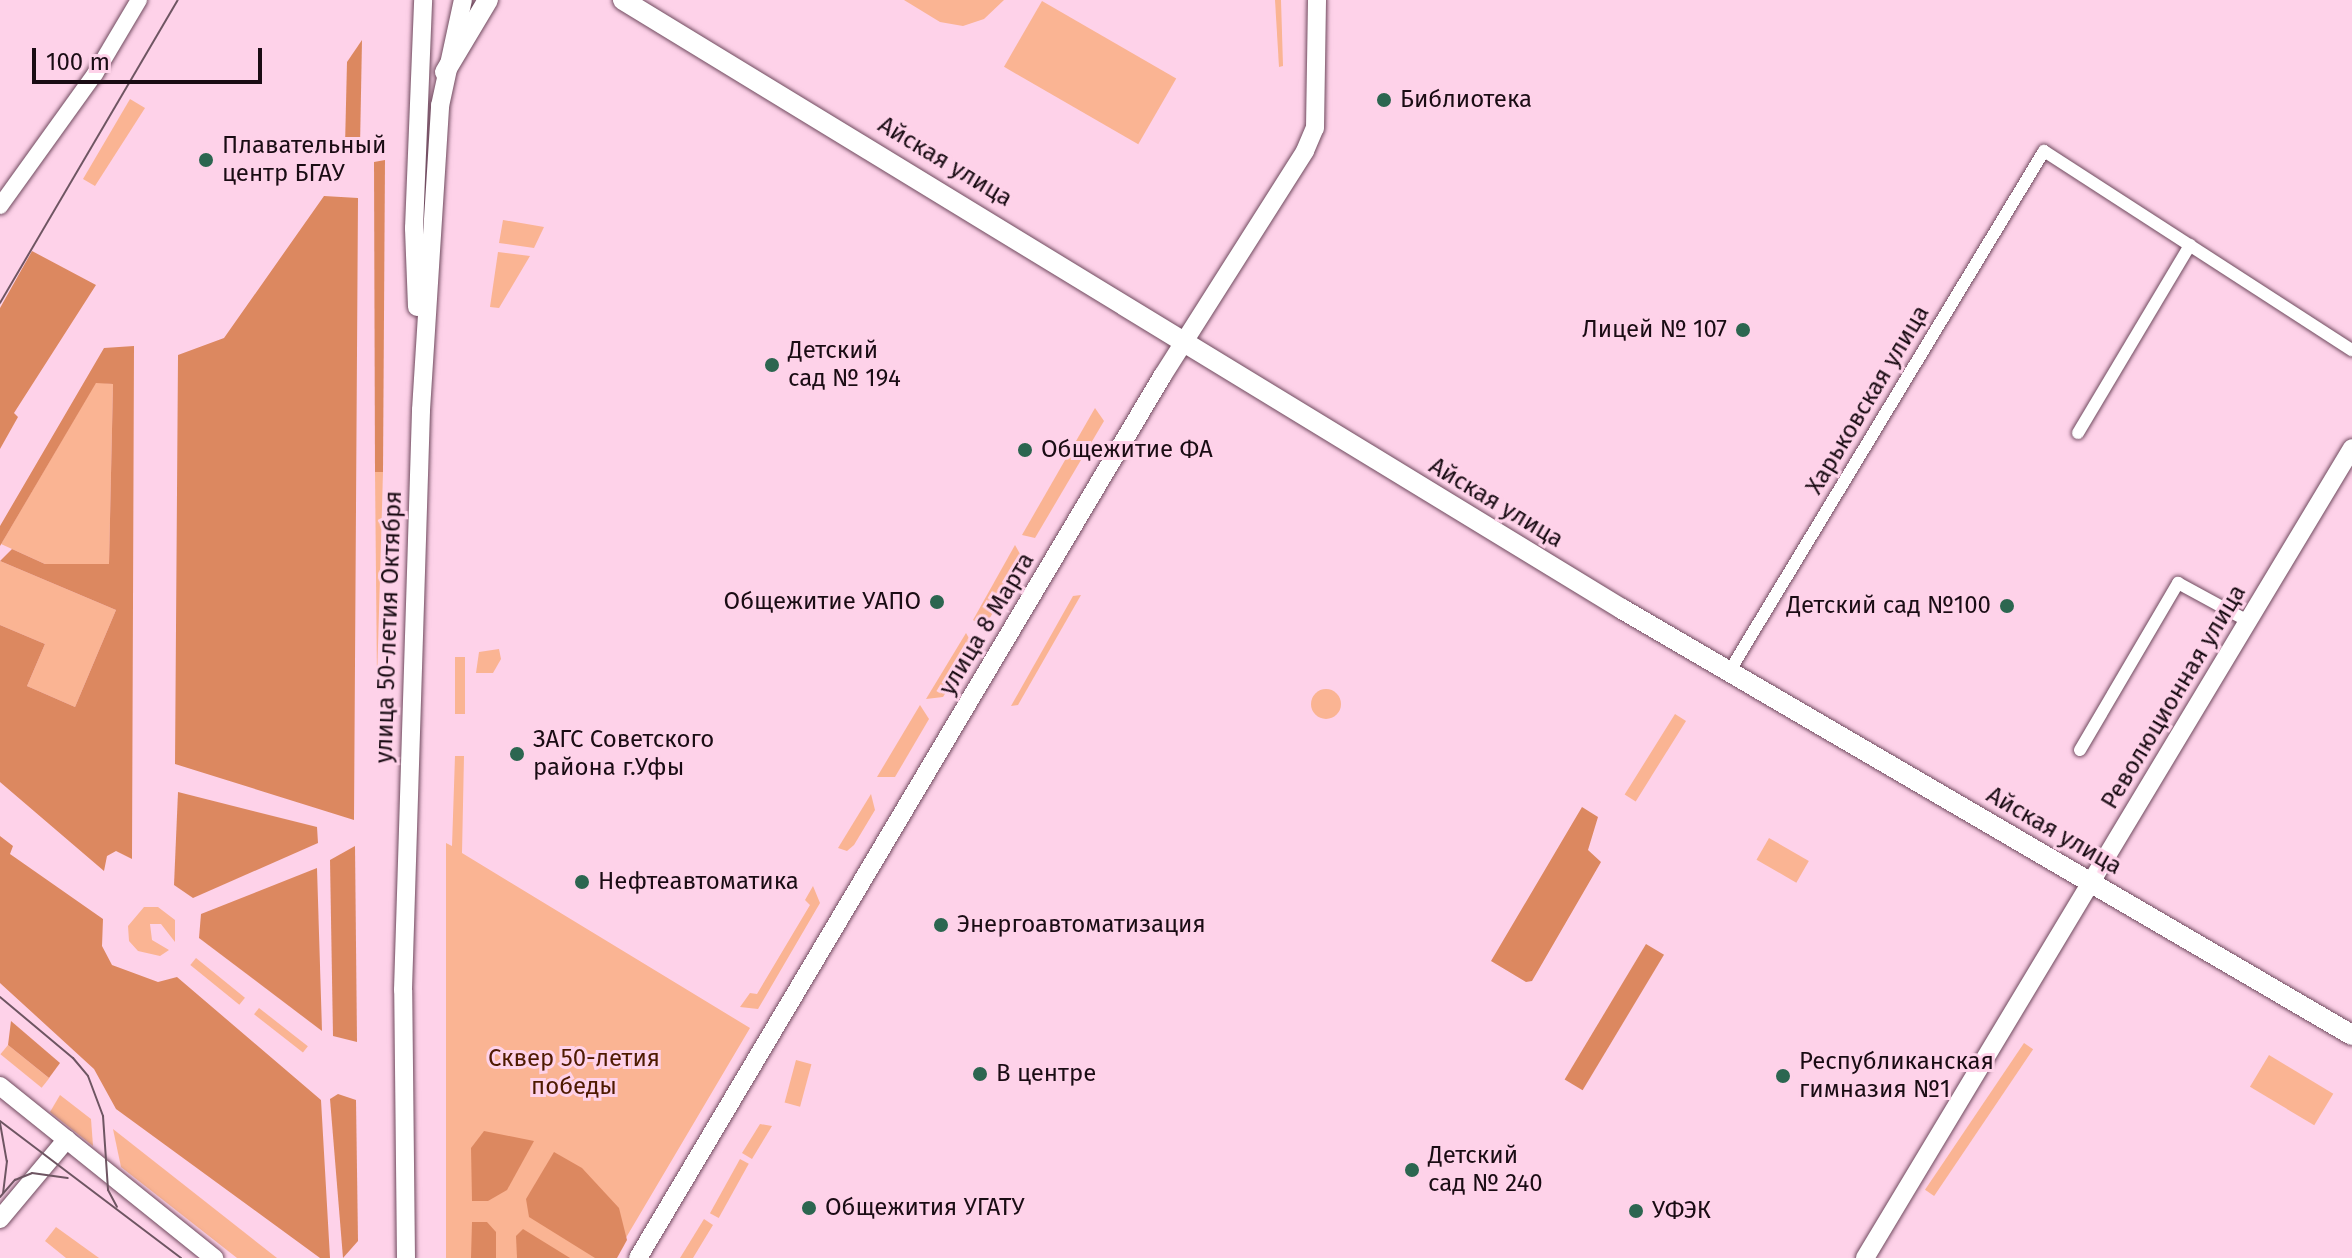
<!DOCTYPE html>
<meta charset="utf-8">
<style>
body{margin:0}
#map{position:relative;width:2352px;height:1258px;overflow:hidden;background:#fed2e9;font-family:"Fira Sans",sans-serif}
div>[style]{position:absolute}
.green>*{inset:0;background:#fab493;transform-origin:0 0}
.round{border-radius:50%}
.forest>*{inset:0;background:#dc8860;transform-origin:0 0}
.roads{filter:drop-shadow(0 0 2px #6f4a5e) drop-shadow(0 0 2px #6f4a5e)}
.minor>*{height:12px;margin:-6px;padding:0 6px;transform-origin:6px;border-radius:6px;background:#fff}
.tertiary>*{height:16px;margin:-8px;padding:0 8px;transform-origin:8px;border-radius:8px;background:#fff}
.secondary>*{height:18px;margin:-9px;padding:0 9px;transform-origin:9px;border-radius:9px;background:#fff}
.primary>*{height:20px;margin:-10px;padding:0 10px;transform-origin:10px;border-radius:10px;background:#fff}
.tram>*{height:2px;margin:-1px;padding:0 1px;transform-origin:1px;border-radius:1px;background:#6e5562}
.dots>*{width:22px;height:22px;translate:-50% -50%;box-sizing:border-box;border:4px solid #fed2e9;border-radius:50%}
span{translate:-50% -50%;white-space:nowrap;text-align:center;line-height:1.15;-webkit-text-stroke:6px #fed2e9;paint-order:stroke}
.poi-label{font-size:24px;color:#1a0c14}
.left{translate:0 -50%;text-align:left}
.right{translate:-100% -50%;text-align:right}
.street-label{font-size:24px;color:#1a0c14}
.park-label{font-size:24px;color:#4e1a00}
.scale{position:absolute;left:32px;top:48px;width:230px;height:36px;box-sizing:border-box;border:4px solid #1a0c14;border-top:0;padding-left:10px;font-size:24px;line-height:28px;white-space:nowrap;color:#1a0c14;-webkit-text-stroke:6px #fed2e9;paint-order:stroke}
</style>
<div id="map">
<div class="green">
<div style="clip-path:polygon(904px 0,1004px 0,984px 19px,963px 26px,940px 22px)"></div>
<div style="clip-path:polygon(1275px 0,1281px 0,1283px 66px,1279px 67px)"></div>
<div style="left:1042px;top:1px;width:155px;height:76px;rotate:30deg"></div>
<div style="clip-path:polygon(130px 99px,145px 108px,95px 186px,83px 179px)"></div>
<div style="clip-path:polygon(503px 220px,544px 227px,534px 248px,499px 243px)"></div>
<div style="clip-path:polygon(498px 252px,530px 256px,499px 308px,490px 307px)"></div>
<div style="clip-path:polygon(96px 382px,113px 384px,109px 564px,45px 564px,1px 544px)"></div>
<div style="clip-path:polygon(1095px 408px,1104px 421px,1035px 538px,1022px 535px)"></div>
<div style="clip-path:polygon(375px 472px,383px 472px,377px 681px)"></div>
<div style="clip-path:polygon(1015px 545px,1024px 561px,988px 621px,981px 625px,973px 620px)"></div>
<div style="clip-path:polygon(0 561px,116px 610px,75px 707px,27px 686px,45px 644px,0 625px)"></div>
<div style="clip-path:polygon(1081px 595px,1018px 705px,1011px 706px,1073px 596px)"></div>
<div style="clip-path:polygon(966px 633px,974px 647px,943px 697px,926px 699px)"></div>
<div style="clip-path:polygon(499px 649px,501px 659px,493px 673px,476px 673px,479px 652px)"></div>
<div style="left:455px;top:657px;width:10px;height:57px"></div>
<div class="round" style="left:1311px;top:689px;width:30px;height:30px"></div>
<div style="clip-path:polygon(920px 705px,929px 719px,895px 777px,877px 777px)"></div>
<div style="left:1675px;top:714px;width:13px;height:95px;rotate:32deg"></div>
<div style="clip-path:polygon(455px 756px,464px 756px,462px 853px,750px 1028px,614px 1258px,446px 1258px,446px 843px,452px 846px)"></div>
<div style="clip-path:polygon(871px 794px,875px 810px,854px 845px,847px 851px,838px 848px)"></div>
<div style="left:1769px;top:838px;width:46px;height:25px;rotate:30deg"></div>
<div style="clip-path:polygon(813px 886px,820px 903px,758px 1009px,740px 1007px,750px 993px,757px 994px,810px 905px,805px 900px)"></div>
<div style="clip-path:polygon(144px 907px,158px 907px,175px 920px,175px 942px,161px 924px,150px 924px,152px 940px,169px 950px,160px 956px,138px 951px,129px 941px,128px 926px)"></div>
<div style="left:196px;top:958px;width:63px;height:9px;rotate:39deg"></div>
<div style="left:259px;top:1008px;width:62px;height:8px;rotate:38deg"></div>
<div style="left:2024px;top:1043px;width:11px;height:177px;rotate:34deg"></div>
<div style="left:8px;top:1045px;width:53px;height:12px;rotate:39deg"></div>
<div style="left:2269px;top:1055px;width:75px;height:37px;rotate:31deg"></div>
<div style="left:796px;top:1060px;width:16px;height:44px;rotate:15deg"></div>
<div style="clip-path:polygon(60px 1095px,91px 1119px,93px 1146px,50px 1112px)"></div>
<div style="clip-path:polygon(760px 1124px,772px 1126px,752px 1159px,742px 1153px)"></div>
<div style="clip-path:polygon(113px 1129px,277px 1258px,237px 1258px,121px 1167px)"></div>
<div style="left:740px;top:1159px;width:10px;height:62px;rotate:29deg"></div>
<div style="clip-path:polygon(704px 1219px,713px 1225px,693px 1258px,680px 1258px)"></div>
<div style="clip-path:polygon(56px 1227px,99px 1258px,66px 1258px,45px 1241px)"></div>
</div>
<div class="forest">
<div style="clip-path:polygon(362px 40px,360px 146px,345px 146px,347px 62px)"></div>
<div style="clip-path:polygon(385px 160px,383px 472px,375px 472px,374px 162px)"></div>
<div style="clip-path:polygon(324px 196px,358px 198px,354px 820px,175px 764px,178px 355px,224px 338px)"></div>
<div style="clip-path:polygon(32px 251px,96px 285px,14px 413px,18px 417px,0 449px,0 308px)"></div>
<div style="clip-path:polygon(134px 346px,132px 859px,116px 851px,107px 856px,104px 871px,0 782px,0 625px,45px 644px,27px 686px,75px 707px,116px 610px,0 561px,12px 549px,45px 564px,109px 564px,113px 384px,96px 383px,0 546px,0 526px,104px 348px)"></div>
<div style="clip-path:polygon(178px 792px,317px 827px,318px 843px,193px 898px,174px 885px)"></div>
<div style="clip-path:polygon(1582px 807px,1598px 817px,1588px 850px,1601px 862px,1532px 981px,1526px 982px,1491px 961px)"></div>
<div style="clip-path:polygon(0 836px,13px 846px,10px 854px,103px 919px,102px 946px,112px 965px,158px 982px,177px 977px,321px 1100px,330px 1258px,320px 1258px,116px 1109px,94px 1069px,0 983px)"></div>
<div style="clip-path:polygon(355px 846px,357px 1042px,333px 1036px,330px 860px)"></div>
<div style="clip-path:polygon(317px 868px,322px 1031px,199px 938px,201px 914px)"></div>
<div style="left:1646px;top:944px;width:21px;height:158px;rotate:31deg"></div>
<div style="clip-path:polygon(11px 1021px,60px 1063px,49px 1078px,8px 1045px)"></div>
<div style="clip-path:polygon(338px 1094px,356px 1100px,358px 1241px,343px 1258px,330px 1099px)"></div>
<div style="clip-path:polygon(484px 1131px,534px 1141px,507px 1190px,488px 1201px,472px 1201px,471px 1148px)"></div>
<div style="clip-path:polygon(554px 1152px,582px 1168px,619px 1208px,627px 1240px,617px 1258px,595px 1258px,529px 1217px,526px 1199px)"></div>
<div style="clip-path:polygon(472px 1222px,487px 1222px,496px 1232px,496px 1258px,471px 1258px)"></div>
<div style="clip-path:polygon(523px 1229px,570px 1258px,517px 1258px,516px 1236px)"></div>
</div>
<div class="roads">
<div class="minor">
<div style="left:2078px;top:433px;width:219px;rotate:-59.2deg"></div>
<div style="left:1729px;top:672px;width:609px;rotate:-58.84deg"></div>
<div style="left:2044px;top:151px;width:367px;rotate:32.9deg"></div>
<div style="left:2080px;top:750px;width:194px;rotate:-59.6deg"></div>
<div style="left:2178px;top:583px;width:80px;rotate:28.5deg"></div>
</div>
<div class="tertiary">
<div style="left:0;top:206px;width:163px;rotate:-54.3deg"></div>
<div style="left:95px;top:74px;width:86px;rotate:-59.3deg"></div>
</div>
<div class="secondary">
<div style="left:417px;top:307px;width:79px;rotate:-92.2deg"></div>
<div style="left:414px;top:228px;width:228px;rotate:-87.7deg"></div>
<div style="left:0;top:1086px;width:275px;rotate:38.8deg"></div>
<div style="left:0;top:1219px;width:104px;rotate:-50.1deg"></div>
<div style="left:406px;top:1258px;width:268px;rotate:-90.6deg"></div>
<div style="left:403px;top:990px;width:580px;rotate:-88.22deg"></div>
<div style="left:421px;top:410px;width:305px;rotate:-86.4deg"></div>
<div style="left:440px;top:106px;width:108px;rotate:-77.8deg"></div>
<div style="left:638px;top:1258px;width:1027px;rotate:-59.27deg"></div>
<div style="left:1163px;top:375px;width:265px;rotate:-57.6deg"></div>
<div style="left:1305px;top:151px;width:25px;rotate:-67deg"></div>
<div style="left:1315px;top:128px;width:128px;rotate:-89.1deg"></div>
<div style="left:1865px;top:1258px;width:945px;rotate:-58.98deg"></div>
</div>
<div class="primary">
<div style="left:623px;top:0;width:1170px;rotate:31.37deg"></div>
<div style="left:1622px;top:609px;width:845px;rotate:30.27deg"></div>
<div style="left:445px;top:72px;width:84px;rotate:-59.2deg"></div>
</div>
</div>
<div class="tram">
<div style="left:0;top:303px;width:351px;rotate:-59.6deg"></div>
<div style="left:0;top:997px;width:95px;rotate:39.9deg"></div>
<div style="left:73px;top:1058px;width:23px;rotate:50deg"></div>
<div style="left:88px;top:1076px;width:43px;rotate:69.4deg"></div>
<div style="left:103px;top:1116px;width:74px;rotate:86.1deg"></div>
<div style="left:108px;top:1190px;width:19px;rotate:62deg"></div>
<div style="left:0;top:1121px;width:227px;rotate:37.1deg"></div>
<div style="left:0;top:1123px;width:39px;rotate:80deg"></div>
<div style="left:7px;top:1161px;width:32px;rotate:97deg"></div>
<div style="left:0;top:1197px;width:23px;rotate:-49deg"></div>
<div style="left:15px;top:1180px;width:18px;rotate:-22deg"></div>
<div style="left:32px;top:1173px;width:36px;rotate:8deg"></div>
</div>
<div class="dots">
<div style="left:1384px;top:100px;background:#2c6650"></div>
<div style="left:206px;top:160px;background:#2c6650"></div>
<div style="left:1743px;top:330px;background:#2c6650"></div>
<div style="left:772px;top:365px;background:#2c6650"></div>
<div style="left:1025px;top:450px;background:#2c6650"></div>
<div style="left:937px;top:602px;background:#2c6650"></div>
<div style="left:2007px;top:606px;background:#2c6650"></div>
<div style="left:517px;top:754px;background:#2c6650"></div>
<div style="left:582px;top:882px;background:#2c6650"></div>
<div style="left:941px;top:925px;background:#2c6650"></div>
<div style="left:980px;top:1074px;background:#2c6650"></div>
<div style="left:1783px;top:1076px;background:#2c6650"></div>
<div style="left:1412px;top:1170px;background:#2c6650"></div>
<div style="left:809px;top:1208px;background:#2c6650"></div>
<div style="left:1636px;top:1211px;background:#2c6650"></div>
</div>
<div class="poi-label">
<span class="left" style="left:1400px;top:100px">Библиотека</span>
<span class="left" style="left:222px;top:160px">Плавательный<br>центр БГАУ</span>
<span class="right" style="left:1727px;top:330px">Лицей № 107</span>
<span class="left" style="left:788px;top:365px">Детский<br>сад № 194</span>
<span class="left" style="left:1041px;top:450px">Общежитие ФА</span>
<span class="right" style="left:921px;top:602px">Общежитие УАПО</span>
<span class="right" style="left:1991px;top:606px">Детский сад №100</span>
<span class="left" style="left:533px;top:754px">ЗАГС Советского<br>района г.Уфы</span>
<span class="left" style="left:598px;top:882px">Нефтеавтоматика</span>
<span class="left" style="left:957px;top:925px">Энергоавтоматизация</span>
<span class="left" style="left:1799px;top:1076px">Республиканская<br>гимназия №1</span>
<span class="left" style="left:996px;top:1074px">В центре</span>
<span class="left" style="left:1428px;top:1170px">Детский<br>сад № 240</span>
<span class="left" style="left:825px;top:1208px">Общежития УГАТУ</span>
<span class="left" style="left:1652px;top:1211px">УФЭК</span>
</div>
<div class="street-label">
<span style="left:945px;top:162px;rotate:31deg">Айская улица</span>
<span style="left:1868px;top:400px;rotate:-59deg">Харьковская улица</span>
<span style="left:1496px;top:503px;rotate:31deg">Айская улица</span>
<span style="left:987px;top:624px;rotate:-59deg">улица 8 Марта</span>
<span style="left:389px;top:627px;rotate:-88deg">улица 50-летия Октября</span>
<span style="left:2174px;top:697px;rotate:-59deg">Революционная улица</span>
<span style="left:2054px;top:831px;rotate:30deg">Айская улица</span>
</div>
<div class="park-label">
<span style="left:574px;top:1073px">Сквер 50-летия<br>победы</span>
</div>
<div class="scale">100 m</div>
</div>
